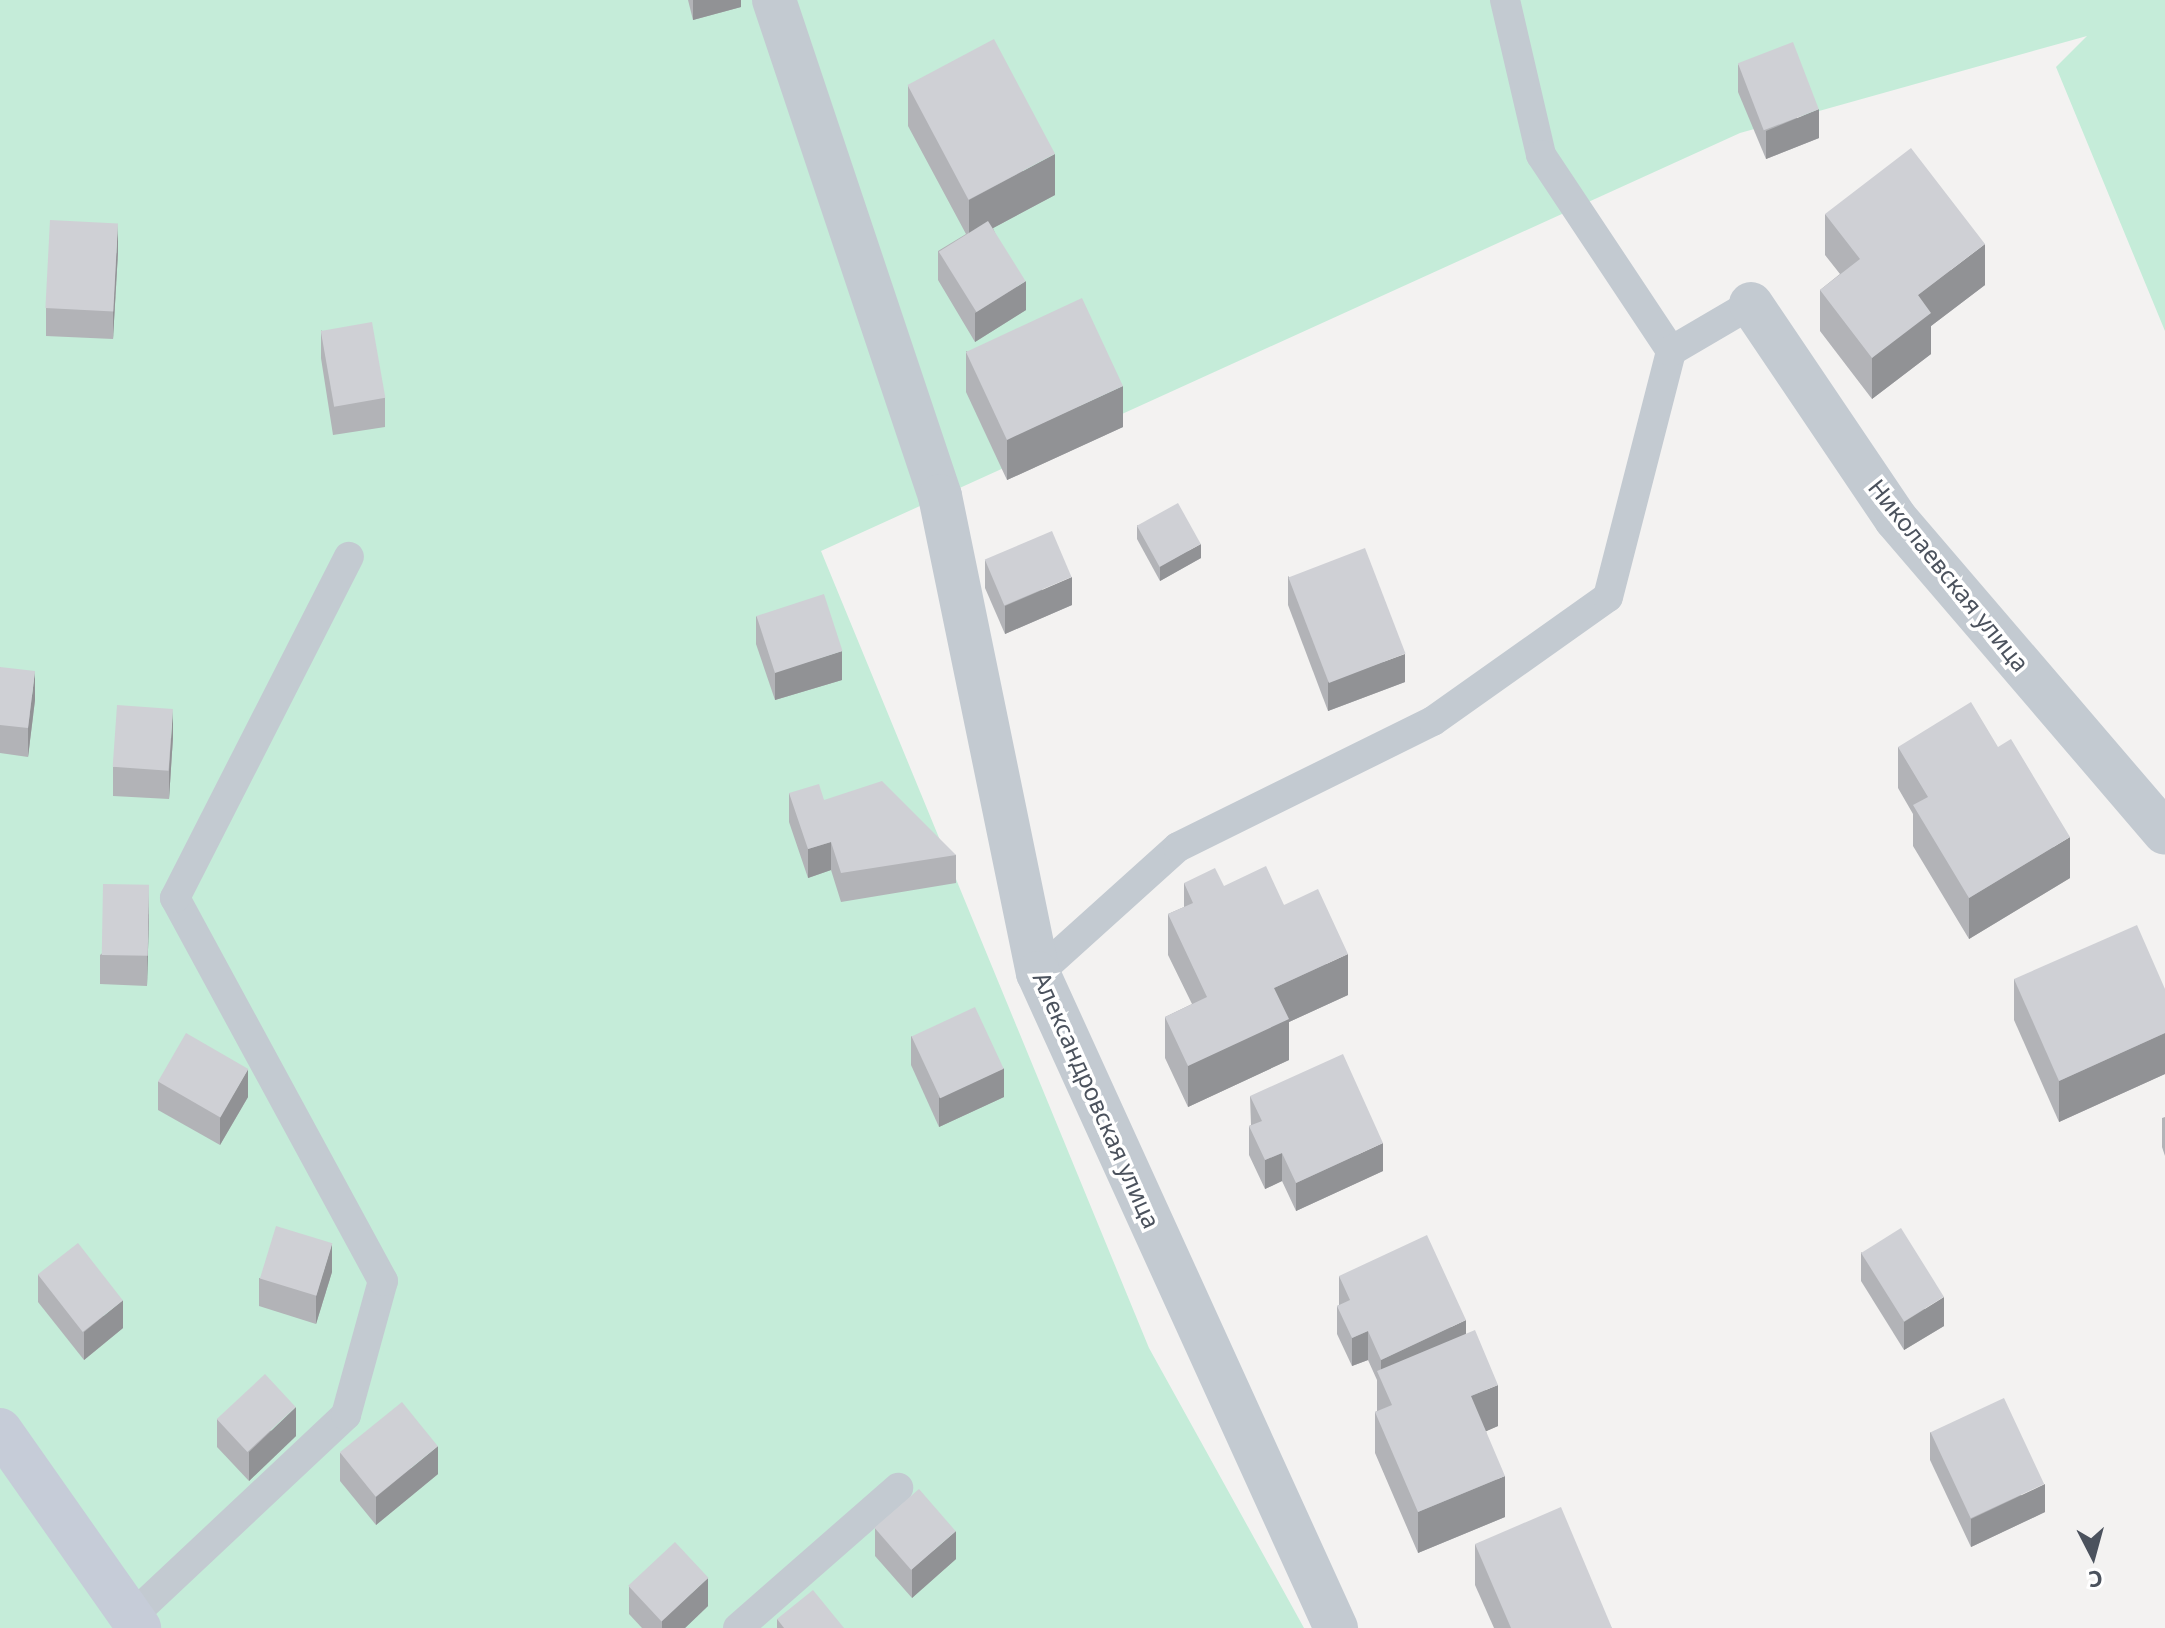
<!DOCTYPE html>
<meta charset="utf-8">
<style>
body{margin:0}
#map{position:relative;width:2165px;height:1628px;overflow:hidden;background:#f3f2f1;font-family:"Noto Sans",sans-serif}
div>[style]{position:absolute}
.green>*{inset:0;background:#c5ecd9}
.lane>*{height:30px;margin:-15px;padding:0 15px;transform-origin:15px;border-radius:15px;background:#c3cad1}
.street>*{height:44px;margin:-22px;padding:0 22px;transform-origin:22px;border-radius:22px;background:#c3cad1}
.secondary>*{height:44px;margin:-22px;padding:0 22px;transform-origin:22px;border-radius:22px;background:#c6ccd8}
.wall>*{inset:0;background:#b2b3b7}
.shaded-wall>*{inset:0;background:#919295}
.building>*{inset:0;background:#cfd0d5;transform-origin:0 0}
span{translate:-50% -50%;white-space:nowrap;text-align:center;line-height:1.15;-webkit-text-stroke:7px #fff;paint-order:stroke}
.street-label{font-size:24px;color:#4b525d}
.north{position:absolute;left:2053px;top:1516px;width:80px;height:80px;-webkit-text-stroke:6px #fff;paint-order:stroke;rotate:174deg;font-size:22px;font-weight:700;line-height:32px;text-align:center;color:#4b525d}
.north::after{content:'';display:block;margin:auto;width:28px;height:36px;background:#4b525d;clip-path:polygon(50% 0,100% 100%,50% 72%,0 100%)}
</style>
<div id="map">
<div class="green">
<div style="clip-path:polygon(0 0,2165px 0,2165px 331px,2056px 67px,2087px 36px,1740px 133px,821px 551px,1149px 1348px,1304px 1628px,0 1628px)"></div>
</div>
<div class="lane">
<div style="left:1505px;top:0;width:159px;rotate:76.9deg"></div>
<div style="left:1541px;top:155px;width:235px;rotate:56.4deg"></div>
<div style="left:1038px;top:973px;width:188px;rotate:-42deg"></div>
<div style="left:1178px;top:847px;width:284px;rotate:-26.3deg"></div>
<div style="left:1433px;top:721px;width:214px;rotate:-35.3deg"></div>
<div style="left:1608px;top:597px;width:254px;rotate:-75.6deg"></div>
<div style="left:1671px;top:351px;width:93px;rotate:-30.4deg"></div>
<div style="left:131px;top:1617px;width:295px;rotate:-43.2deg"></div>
<div style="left:346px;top:1415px;width:139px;rotate:-74.6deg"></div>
<div style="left:383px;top:1281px;width:436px;rotate:-118.5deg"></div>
<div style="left:175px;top:898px;width:383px;rotate:-63deg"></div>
<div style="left:738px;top:1628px;width:213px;rotate:-41.2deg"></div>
</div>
<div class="street">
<div style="left:774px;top:0;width:523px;rotate:71.5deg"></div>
<div style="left:940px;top:496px;width:487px;rotate:78.4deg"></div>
<div style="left:1038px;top:973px;width:720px;rotate:65.54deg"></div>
<div style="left:1751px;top:304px;width:259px;rotate:56deg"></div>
<div style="left:1896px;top:519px;width:413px;rotate:49.4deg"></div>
</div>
<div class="secondary">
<div style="left:0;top:1430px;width:242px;rotate:54.9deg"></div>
</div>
<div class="wall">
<div style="clip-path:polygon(688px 0,741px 0,741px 7px,693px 20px)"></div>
<div style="clip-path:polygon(1738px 64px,1819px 138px,1766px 159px,1738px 92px)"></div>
<div style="clip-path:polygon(908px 85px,1055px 195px,993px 228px,1026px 310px,975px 342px,938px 280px,938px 251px,966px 234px,908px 126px)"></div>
<div style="clip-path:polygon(1825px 214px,1985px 285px,1931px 326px,1931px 354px,1872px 399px,1820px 331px,1820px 290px,1840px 274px,1825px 255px)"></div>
<div style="clip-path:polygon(118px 252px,113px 339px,46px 336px,46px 308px)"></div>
<div style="clip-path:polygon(321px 330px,385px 398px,385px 427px,333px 435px,321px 358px)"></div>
<div style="clip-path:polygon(966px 351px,1123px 427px,1007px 480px,966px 392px)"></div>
<div style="clip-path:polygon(1137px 525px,1201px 558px,1160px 581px,1137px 539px)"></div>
<div style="clip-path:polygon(985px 560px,1072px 605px,1005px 634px,985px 588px)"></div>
<div style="clip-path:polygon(1288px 576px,1405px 682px,1328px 711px,1288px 605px)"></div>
<div style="clip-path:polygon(756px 616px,842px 680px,775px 700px,756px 644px)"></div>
<div style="clip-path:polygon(0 667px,35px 700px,28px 757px,0 753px)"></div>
<div style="clip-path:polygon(173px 737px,169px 799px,113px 796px,113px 767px)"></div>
<div style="clip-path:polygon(1898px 747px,1998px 747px,2070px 878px,1969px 939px,1913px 846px,1913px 814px,1898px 788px)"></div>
<div style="clip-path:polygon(789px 793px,824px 800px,956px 855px,956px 883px,841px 902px,831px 870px,808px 878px,789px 822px)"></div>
<div style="clip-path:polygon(1184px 883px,1224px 886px,1284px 905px,1348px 995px,1289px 1022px,1289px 1060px,1188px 1107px,1165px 1058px,1165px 1017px,1192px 1004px,1168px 955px,1168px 914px,1184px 907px)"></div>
<div style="clip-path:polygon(149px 914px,147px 986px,100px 984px,100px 955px)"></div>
<div style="clip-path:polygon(2014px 979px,2165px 989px,2165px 1074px,2059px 1122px,2014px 1020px)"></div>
<div style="clip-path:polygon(911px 1036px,1004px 1097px,939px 1127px,911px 1065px)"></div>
<div style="clip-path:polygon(158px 1081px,248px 1097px,220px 1145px,158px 1110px)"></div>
<div style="clip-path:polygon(1250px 1096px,1383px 1171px,1296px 1211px,1282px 1181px,1265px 1189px,1249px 1155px,1249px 1126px,1251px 1125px)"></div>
<div style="clip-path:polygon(2165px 1117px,2165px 1156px,2162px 1147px,2162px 1118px)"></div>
<div style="clip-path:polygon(1861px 1252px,1944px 1326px,1904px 1350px,1861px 1281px)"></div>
<div style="clip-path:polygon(332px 1272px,316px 1324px,259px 1306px,259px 1278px)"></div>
<div style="clip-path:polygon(38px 1274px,123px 1328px,84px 1360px,38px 1302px)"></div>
<div style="clip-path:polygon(1339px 1276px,1466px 1334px,1498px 1426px,1486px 1431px,1505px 1517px,1418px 1553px,1375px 1453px,1375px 1412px,1377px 1411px,1377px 1380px,1368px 1360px,1352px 1366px,1337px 1334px,1337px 1306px,1339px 1305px)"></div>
<div style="clip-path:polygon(217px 1419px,296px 1436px,249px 1481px,217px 1447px)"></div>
<div style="clip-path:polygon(1930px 1432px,2045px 1512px,1971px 1547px,1930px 1460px)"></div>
<div style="clip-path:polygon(340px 1453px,438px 1474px,376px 1525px,340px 1481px)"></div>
<div style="clip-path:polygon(875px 1528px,956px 1559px,912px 1598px,875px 1556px)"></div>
<div style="clip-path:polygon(1475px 1544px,1612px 1628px,1494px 1628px,1475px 1585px)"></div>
<div style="clip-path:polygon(629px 1586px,708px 1606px,685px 1628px,642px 1628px,629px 1614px)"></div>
<div style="clip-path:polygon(777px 1619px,844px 1628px,777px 1628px)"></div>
</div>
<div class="shaded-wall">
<div style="clip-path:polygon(693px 0,741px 0,741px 7px,693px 20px)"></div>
<div style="clip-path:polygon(1819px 109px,1819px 138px,1766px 159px,1766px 131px)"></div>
<div style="clip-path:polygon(1055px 154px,1055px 195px,969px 241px,969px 200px)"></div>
<div style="clip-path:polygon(118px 223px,118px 252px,113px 339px,113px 311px)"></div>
<div style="clip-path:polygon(1985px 244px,1985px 285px,1931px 326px,1931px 354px,1872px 399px,1872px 358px,1918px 295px)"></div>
<div style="clip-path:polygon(1026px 281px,1026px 310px,975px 342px,975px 313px)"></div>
<div style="clip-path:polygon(1123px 386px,1123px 427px,1007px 480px,1007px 439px)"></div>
<div style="clip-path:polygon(1201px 544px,1201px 558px,1160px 581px,1160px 566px)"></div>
<div style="clip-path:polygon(1072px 577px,1072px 605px,1005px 634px,1005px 606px)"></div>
<div style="clip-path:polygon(842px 651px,842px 680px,775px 700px,775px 672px)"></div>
<div style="clip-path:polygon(1405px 654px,1405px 682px,1328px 711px,1328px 682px)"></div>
<div style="clip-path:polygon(35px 671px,35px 700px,28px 757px,28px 728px)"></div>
<div style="clip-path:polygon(173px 709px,173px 737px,169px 799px,169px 771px)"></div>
<div style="clip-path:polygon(2070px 837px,2070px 878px,1969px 939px,1969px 898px)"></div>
<div style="clip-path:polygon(831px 842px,831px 870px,808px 878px,808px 849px)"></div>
<div style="clip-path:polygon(149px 885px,149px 914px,147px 986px,147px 957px)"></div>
<div style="clip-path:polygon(1348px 954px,1348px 995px,1289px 1022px,1289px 1060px,1188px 1107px,1188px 1066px,1274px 988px)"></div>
<div style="clip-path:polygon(2165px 1033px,2165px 1074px,2059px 1122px,2059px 1081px)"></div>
<div style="clip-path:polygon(1004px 1068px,1004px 1097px,939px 1127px,939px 1098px)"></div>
<div style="clip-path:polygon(248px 1069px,248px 1097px,220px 1145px,220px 1117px)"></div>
<div style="clip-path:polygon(1383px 1143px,1383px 1171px,1296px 1211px,1296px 1183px)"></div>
<div style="clip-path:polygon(1282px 1153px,1282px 1181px,1265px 1189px,1265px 1160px)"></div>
<div style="clip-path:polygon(332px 1243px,332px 1272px,316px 1324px,316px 1296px)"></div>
<div style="clip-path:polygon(1944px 1297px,1944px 1326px,1904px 1350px,1904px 1322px)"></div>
<div style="clip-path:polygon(123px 1300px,123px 1328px,84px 1360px,84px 1332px)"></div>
<div style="clip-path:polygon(1466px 1320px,1466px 1348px,1381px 1380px,1381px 1360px)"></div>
<div style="clip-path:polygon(1368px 1331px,1368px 1360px,1352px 1366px,1352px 1338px)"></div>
<div style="clip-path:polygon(1498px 1385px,1498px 1426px,1471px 1438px,1471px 1396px)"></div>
<div style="clip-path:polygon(296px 1407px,296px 1436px,249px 1481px,249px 1452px)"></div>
<div style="clip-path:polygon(438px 1446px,438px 1474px,376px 1525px,376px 1497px)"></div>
<div style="clip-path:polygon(1505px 1476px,1505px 1517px,1418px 1553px,1418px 1512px)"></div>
<div style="clip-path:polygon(2045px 1484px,2045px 1512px,1971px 1547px,1971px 1519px)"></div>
<div style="clip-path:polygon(956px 1531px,956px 1559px,912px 1598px,912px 1569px)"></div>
<div style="clip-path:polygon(708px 1578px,708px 1606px,685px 1628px,662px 1628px,662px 1620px)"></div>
</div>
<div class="building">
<div style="left:994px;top:39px;width:130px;height:98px;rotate:62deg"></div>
<div style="left:1793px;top:42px;width:72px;height:59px;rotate:69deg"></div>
<div style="clip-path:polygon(1911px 148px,1985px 244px,1918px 295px,1931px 313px,1872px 358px,1820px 290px,1860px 259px,1825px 214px)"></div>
<div style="left:50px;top:220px;width:68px;height:88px;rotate:3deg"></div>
<div style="left:988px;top:221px;width:71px;height:58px;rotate:58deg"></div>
<div style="left:1082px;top:298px;width:97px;height:128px;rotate:65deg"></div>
<div style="left:372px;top:322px;width:77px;height:52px;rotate:80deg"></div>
<div style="left:1178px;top:503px;width:47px;height:47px;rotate:61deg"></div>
<div style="left:1052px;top:531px;width:50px;height:73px;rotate:67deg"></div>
<div style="left:1365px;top:548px;width:113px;height:82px;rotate:69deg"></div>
<div style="left:824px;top:594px;width:60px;height:71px;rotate:72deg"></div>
<div style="clip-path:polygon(0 667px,35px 671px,28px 728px,0 725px)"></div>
<div style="clip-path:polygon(1971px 702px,1998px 747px,2011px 739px,2070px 837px,1969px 898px,1913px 805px,1928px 797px,1898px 747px)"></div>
<div style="left:117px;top:705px;width:56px;height:62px;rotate:4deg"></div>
<div style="clip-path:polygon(882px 781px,956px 855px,841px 873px,831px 842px,808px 849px,789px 793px,819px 784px,824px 800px)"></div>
<div style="clip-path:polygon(1266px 866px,1284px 905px,1318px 889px,1348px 954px,1274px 988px,1289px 1019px,1188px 1066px,1165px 1017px,1207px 997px,1168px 914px,1193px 903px,1184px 883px,1215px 868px,1224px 886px)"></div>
<div style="left:103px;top:884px;width:46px;height:71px;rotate:1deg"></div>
<div style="clip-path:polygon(2137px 925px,2165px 989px,2165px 1033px,2059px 1081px,2014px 979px)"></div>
<div style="left:975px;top:1007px;width:68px;height:70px;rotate:65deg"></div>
<div style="left:186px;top:1033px;width:72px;height:56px;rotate:30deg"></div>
<div style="clip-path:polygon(1343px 1054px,1383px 1143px,1296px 1183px,1282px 1153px,1265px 1160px,1249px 1126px,1262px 1121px,1250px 1096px)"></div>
<div style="left:276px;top:1226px;width:59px;height:55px;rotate:17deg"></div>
<div style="left:1901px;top:1228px;width:81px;height:47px;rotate:58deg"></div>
<div style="clip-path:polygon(1427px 1235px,1466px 1320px,1381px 1360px,1368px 1331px,1352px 1338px,1337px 1306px,1350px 1300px,1339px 1276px)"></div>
<div style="left:78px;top:1243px;width:73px;height:51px;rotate:52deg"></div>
<div style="clip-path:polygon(1475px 1330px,1498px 1385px,1471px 1396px,1505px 1476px,1418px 1512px,1375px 1412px,1392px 1405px,1377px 1371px)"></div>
<div style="left:265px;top:1374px;width:45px;height:66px;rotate:47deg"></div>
<div style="left:2004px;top:1398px;width:95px;height:81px;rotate:65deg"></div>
<div style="left:402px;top:1402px;width:57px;height:80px;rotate:51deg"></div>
<div style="left:919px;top:1489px;width:56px;height:59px;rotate:49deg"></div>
<div style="clip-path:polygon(1561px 1507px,1612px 1628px,1511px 1628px,1475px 1544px)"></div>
<div style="left:675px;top:1542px;width:49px;height:64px;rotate:47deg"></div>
<div style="clip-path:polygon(813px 1590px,844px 1628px,784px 1628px,777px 1619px)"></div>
</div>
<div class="street-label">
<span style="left:1949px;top:575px;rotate:51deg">Николаевская улица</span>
<span style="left:1097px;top:1100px;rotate:66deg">Александровская улица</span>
</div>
<div class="north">С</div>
</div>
